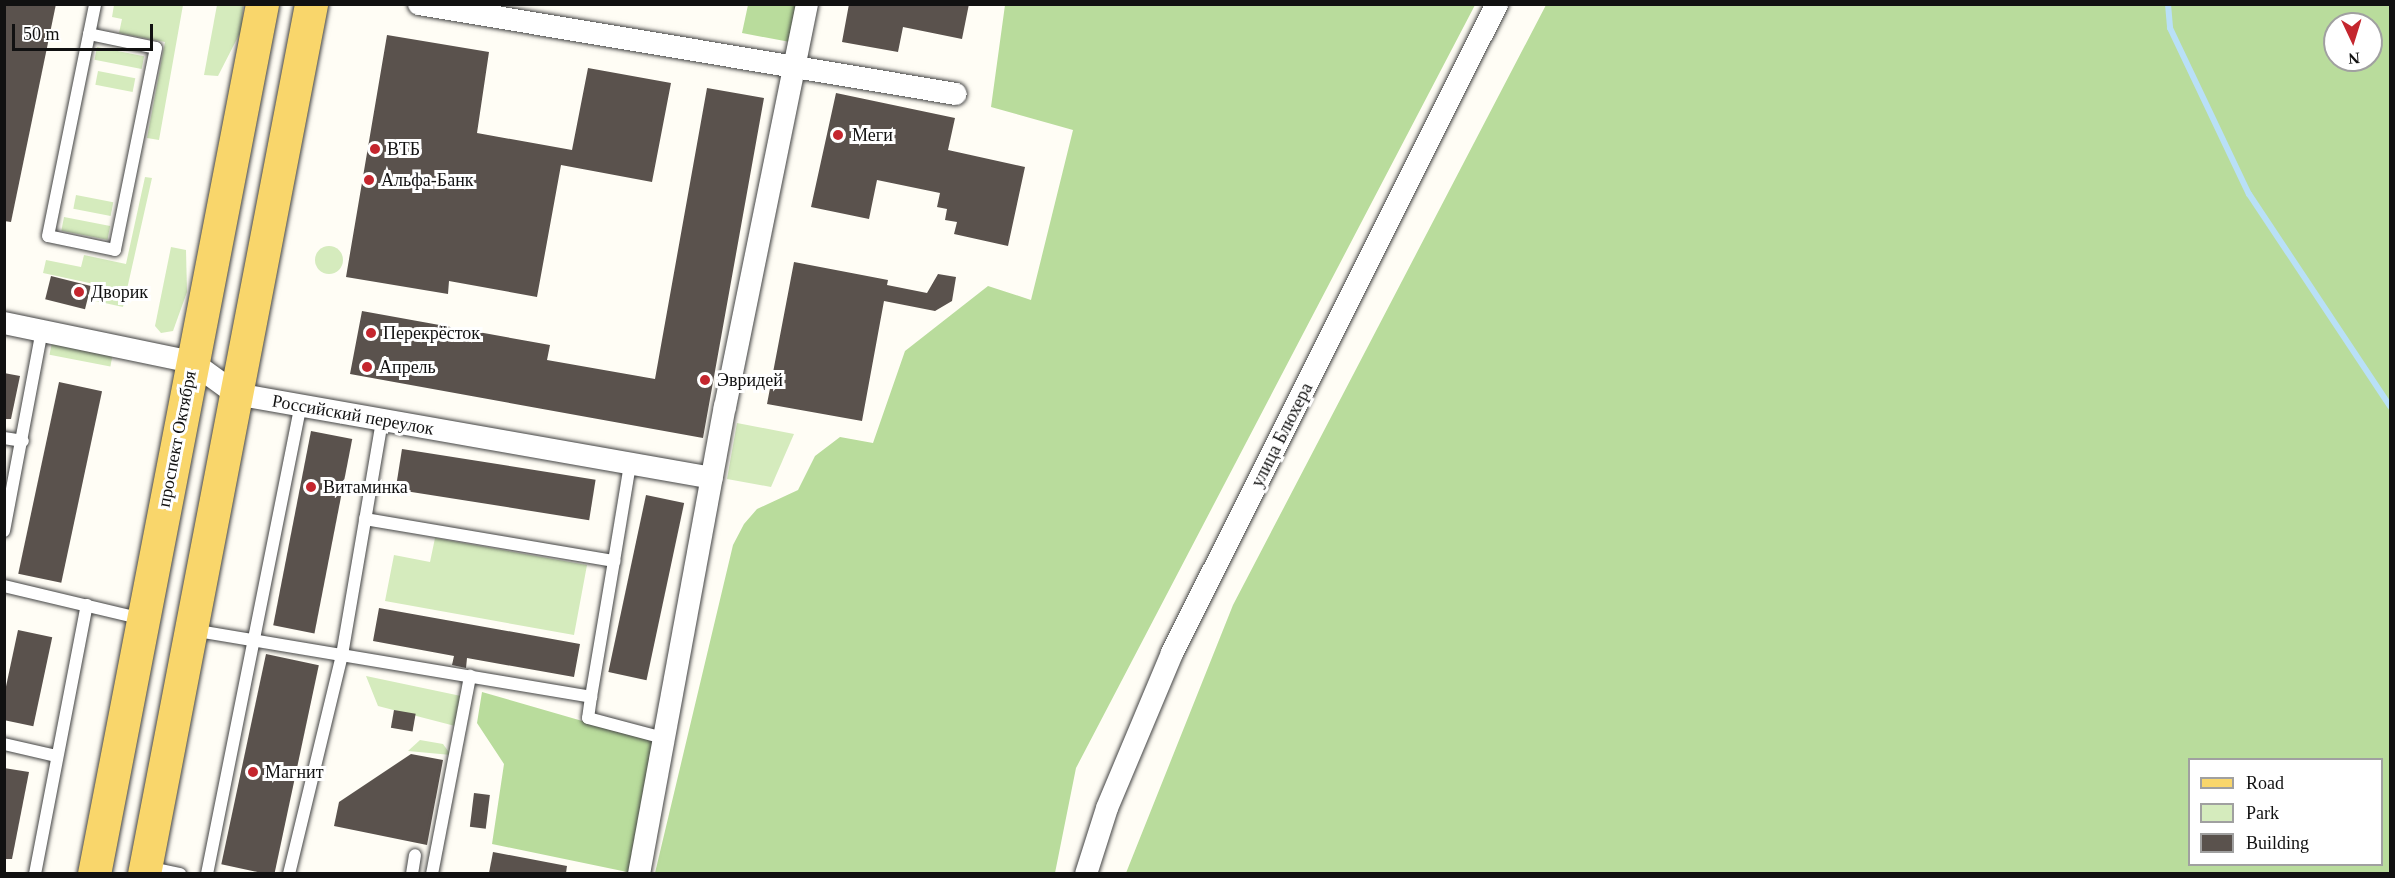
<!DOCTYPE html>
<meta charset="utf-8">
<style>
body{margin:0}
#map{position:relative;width:2395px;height:878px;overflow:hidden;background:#fffdf5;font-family:"Times New Roman",serif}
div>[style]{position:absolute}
.green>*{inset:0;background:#d5ebbd;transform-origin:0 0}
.round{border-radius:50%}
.forest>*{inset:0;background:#b9dc9c}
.stream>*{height:6px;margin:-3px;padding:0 3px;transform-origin:3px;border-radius:3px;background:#b9e0f7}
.building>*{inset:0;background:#5a524d;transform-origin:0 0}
.roads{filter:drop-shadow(0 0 2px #444) drop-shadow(0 0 2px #444)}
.lane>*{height:12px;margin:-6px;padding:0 6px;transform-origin:6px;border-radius:6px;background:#fff}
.street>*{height:22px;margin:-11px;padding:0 11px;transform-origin:11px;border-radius:11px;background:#fff}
.primary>*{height:33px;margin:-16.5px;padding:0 16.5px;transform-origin:16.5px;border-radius:16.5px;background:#f9d66b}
.dots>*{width:16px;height:16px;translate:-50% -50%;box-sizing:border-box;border:3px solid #fff;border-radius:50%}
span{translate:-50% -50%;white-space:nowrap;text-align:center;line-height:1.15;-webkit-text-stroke:6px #fff;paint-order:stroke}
.poi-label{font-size:18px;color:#111}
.left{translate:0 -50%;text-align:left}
.street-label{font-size:18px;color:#111}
.frame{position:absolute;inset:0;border:6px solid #111;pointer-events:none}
.legend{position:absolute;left:2188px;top:758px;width:195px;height:108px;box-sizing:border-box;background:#fff;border:2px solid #a0a0a0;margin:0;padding:8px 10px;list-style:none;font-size:18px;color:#111}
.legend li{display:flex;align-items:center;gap:12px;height:30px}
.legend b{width:30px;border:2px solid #a0a0a0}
.north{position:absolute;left:2323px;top:12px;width:60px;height:60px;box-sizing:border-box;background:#fff;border:2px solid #a0a0a0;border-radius:50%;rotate:176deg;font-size:16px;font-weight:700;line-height:24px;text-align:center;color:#111}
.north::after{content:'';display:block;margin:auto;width:21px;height:27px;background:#c4262e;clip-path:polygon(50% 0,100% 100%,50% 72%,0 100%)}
.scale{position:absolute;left:12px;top:24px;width:141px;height:27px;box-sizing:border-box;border:3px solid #111;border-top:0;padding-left:8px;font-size:18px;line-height:21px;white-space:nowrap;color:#111;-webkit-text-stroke:4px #fff;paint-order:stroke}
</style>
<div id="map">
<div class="green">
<div style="clip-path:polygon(114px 5px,183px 5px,159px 140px,147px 138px,165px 42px,119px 33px,122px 19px,112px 17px)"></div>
<div style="clip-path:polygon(217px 5px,243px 5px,242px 29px,218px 76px,204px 75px)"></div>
<div style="left:97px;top:47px;width:48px;height:13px;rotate:11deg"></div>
<div style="left:98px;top:71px;width:38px;height:14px;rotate:11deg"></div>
<div style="clip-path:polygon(145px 177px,152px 178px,123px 307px,91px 300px,94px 284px,43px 273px,46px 260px,81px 267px,84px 255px,126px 264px)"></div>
<div style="left:76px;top:195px;width:38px;height:14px;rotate:11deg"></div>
<div style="left:64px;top:217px;width:47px;height:14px;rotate:11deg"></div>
<div class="round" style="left:315px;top:246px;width:28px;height:28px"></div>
<div style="clip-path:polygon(171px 247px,186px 250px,187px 292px,173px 331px,161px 333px,155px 326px)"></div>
<div style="left:52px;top:342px;width:62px;height:13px;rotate:11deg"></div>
<div style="clip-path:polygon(737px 423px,794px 434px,771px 487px,727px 479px)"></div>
<div style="clip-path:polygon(435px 538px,587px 565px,574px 635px,385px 601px,394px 555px,430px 562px)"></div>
<div style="clip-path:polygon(366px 676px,461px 696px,455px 726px,378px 706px)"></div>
<div style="clip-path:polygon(420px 740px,443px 744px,451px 755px,408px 751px)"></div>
</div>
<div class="forest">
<div style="clip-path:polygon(748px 5px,798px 5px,790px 42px,742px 33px)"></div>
<div style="clip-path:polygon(1005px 5px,1475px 5px,1076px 768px,1055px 873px,655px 873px,733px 545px,744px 524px,757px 509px,798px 490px,815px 456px,840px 437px,873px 443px,905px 351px,988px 286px,1031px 300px,1073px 130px,991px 107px)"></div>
<div style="clip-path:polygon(evenodd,1546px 5px,2390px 5px,2390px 873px,1126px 873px,1233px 605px,1546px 5px,2335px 24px,2371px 24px,2371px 60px,2335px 60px,2335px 24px,1546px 5px,2190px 760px,2382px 760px,2382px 864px,2190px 864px,2190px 760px)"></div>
<div style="clip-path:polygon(482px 692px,655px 742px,632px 873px,492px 844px,504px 764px,477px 723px)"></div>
</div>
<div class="stream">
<div style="left:2168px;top:4px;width:24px;rotate:85deg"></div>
<div style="left:2170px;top:28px;width:184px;rotate:64.6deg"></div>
<div style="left:2249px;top:194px;width:255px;rotate:56.4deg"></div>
</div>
<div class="building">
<div style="clip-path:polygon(4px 4px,56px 4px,11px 222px,4px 221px)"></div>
<div style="clip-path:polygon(849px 4px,969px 4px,962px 39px,903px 27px,898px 52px,842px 42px)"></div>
<div style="clip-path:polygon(387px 35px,489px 52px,477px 133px,572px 150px,588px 68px,671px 83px,652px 182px,561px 165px,537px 297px,449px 281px,448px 294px,346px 277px)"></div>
<div style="clip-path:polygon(707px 88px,764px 98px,703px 438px,350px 374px,362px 311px,550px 345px,547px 360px,655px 379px)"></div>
<div style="clip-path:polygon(836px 93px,955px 118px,948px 150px,1025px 167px,1008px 246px,954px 234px,957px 222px,945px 220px,947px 209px,937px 207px,940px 193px,877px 180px,869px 219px,811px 207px)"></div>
<div style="clip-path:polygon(794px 262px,888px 280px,887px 285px,927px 293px,938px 274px,956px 277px,952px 301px,935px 311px,884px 301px,862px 421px,767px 404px)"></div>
<div style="left:51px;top:276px;width:41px;height:24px;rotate:14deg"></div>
<div style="clip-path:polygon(4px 373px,20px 376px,11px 419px,4px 419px)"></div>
<div style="left:59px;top:382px;width:44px;height:196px;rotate:12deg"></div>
<div style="left:311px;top:431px;width:42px;height:198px;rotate:11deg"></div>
<div style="left:402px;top:449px;width:196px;height:41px;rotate:9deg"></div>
<div style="left:646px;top:495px;width:39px;height:181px;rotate:12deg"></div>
<div style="clip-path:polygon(379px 608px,580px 644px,574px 677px,467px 658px,466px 668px,452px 665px,454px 656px,373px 641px)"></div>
<div style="left:18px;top:630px;width:35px;height:91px;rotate:12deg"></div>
<div style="left:266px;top:654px;width:54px;height:215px;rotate:12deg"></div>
<div style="left:394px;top:710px;width:22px;height:18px;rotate:10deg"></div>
<div style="clip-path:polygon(411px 754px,443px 760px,427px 845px,334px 826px,339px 802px)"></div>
<div style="clip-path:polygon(4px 768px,29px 772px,12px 859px,4px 859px)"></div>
<div style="left:474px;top:793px;width:16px;height:34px;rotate:7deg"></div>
<div style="clip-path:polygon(493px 852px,567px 866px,566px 873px,489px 873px)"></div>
</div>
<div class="roads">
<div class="lane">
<div style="left:89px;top:34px;width:68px;rotate:11.8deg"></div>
<div style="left:156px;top:48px;width:206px;rotate:101.5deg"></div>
<div style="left:115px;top:250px;width:68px;rotate:-168.2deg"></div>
<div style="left:48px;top:236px;width:237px;rotate:-78.5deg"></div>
<div style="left:4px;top:438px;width:19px;rotate:9deg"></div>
<div style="left:365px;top:519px;width:253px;rotate:9.6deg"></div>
<div style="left:614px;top:561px;width:98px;rotate:-80.6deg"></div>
<div style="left:4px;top:531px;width:205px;rotate:-79.3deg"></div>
<div style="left:4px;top:586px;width:143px;rotate:13.4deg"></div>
<div style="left:192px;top:630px;width:405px;rotate:9.5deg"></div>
<div style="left:591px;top:697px;width:21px;rotate:98deg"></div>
<div style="left:588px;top:718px;width:78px;rotate:14.9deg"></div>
<div style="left:591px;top:697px;width:138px;rotate:-80.4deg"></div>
<div style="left:4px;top:744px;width:53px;rotate:13deg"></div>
<div style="left:147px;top:867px;width:34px;rotate:12deg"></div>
<div style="left:35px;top:874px;width:274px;rotate:-79.1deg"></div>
<div style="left:207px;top:874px;width:478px;rotate:-78.7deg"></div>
<div style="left:289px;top:874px;width:225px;rotate:-76.4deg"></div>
<div style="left:342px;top:655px;width:238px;rotate:-80.3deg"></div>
<div style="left:412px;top:874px;width:19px;rotate:-81deg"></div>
<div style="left:432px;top:874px;width:202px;rotate:-79.1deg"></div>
</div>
<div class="street">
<div style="left:419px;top:4px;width:544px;rotate:9.51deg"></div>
<div style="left:4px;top:323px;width:192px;rotate:11.7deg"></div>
<div style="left:192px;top:362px;width:54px;rotate:36deg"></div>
<div style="left:236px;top:394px;width:483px;rotate:10deg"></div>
<div style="left:639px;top:874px;width:475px;rotate:-79.6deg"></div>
<div style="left:725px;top:407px;width:411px;rotate:-78.5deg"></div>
<div style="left:1086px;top:874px;width:69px;rotate:-72.3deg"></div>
<div style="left:1107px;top:808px;width:168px;rotate:-67.2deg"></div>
<div style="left:1172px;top:653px;width:726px;rotate:-63.4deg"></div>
</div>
<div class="primary">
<div style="left:94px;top:874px;width:886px;rotate:-79.07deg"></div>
<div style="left:144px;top:874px;width:886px;rotate:-79.13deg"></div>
</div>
</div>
<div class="dots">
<div style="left:838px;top:135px;background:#c4262e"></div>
<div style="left:375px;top:149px;background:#c4262e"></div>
<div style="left:369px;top:180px;background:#c4262e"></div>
<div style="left:79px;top:292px;background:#c4262e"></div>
<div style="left:371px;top:333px;background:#c4262e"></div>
<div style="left:367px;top:367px;background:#c4262e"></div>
<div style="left:705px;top:380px;background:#c4262e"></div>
<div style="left:311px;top:487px;background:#c4262e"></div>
<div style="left:253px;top:772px;background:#c4262e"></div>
</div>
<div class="poi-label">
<span class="left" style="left:852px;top:135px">Меги</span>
<span class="left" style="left:387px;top:149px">ВТБ</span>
<span class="left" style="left:381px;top:180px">Альфа-Банк</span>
<span class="left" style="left:91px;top:292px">Дворик</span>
<span class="left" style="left:383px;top:333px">Перекрёсток</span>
<span class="left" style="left:379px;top:367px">Апрель</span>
<span class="left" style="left:717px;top:380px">Эвридей</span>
<span class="left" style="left:323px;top:487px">Витаминка</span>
<span class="left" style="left:265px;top:772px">Магнит</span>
</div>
<div class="street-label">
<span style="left:353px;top:415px;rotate:10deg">Российский переулок</span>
<span style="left:1282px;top:435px;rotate:-63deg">улица Блюхера</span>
<span style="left:177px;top:439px;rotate:-79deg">проспект Октября</span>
</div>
<div class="frame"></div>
<ul class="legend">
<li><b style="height:8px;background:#f9d66b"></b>Road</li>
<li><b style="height:16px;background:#d5ebbd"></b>Park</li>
<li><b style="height:16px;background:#5a524d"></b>Building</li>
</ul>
<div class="north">N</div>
<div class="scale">50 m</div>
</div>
